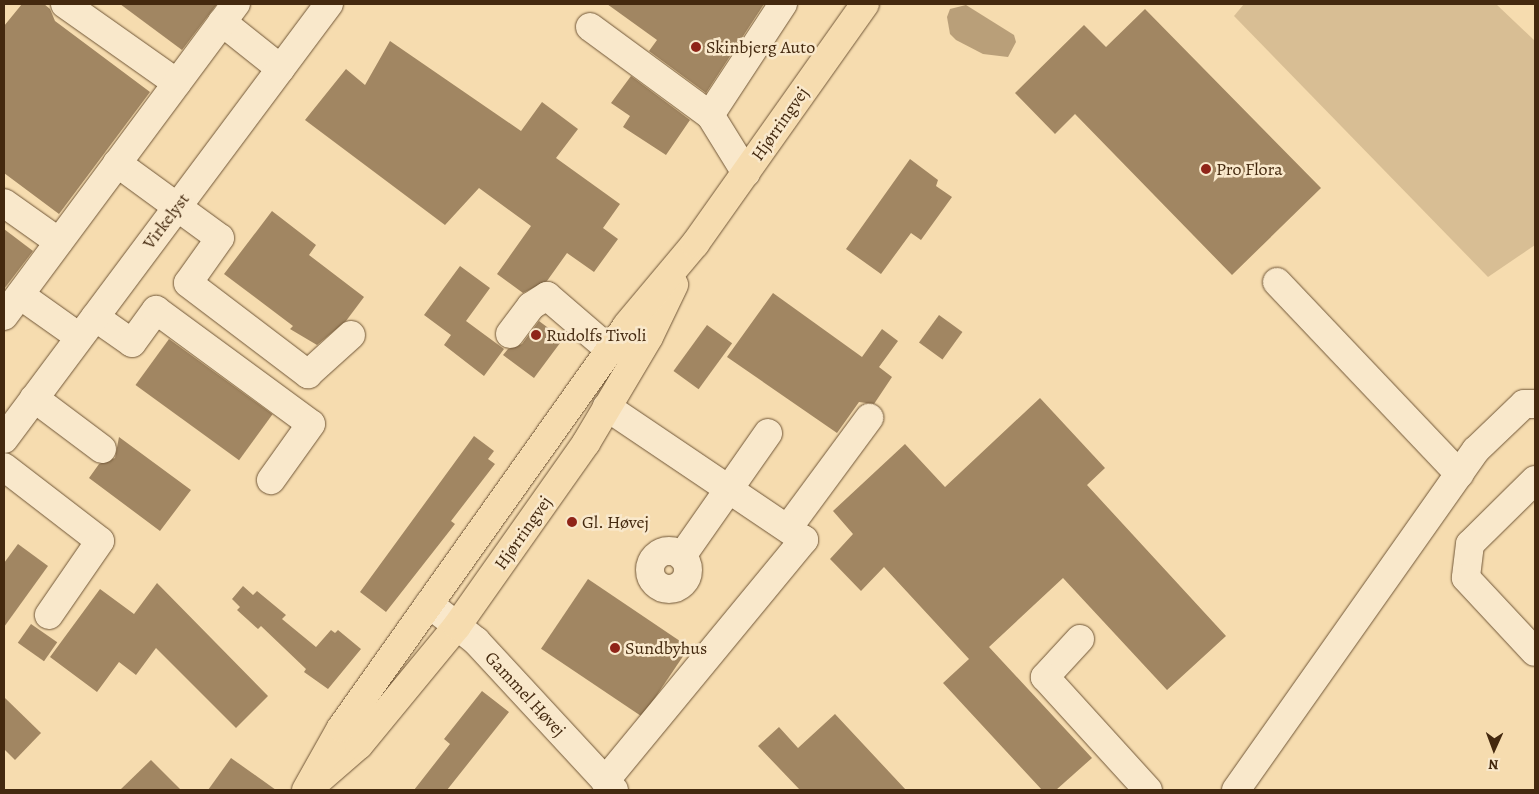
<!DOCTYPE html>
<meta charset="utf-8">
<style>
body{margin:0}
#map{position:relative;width:1539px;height:794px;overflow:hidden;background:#f6dcaf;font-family:Alegreya,serif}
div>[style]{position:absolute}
.green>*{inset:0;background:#d8be94}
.water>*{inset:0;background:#b99f79}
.building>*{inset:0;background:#a18662;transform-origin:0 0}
.roads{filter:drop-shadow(0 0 1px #705637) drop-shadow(0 0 1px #705637)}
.minor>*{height:28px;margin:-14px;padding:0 14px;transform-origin:14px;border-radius:14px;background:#f9e8cb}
.minor>.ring{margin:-14px;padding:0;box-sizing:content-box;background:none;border:28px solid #f9e8cb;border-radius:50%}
.major>*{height:28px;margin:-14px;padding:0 14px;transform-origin:14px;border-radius:14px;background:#f6dcaf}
.dots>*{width:14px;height:14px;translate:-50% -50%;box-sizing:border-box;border:2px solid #f9e8cb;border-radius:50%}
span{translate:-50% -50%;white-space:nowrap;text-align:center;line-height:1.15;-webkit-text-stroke:5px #f9e8cb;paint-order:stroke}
.poi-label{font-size:18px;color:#44290f}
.left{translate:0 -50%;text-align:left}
.street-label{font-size:18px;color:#44290f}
.frame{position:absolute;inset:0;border:5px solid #44290f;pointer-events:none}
.north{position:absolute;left:1469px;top:724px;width:50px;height:50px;-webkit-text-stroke:4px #f9e8cb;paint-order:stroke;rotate:182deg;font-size:14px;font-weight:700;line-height:20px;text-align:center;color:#44290f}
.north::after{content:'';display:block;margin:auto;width:18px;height:22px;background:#44290f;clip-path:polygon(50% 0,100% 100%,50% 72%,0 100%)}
</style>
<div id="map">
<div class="green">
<div style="clip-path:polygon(1244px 4px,1496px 4px,1535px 41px,1535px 245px,1488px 277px,1234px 16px)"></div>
</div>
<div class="water">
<div style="clip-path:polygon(966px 5px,1014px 35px,1016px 42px,1008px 57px,983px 54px,956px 40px,950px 34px,947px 17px,950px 9px)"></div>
</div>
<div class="building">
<div style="clip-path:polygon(22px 4px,44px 4px,50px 9px,55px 21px,150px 92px,59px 214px,4px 173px,4px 26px)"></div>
<div style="clip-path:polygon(120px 4px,217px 4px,182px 50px)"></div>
<div style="clip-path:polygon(607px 4px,764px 4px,706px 93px,649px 51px,657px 40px)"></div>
<div style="clip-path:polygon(1145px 9px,1321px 188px,1232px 275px,1075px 114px,1055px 134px,1015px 93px,1084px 25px,1106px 47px)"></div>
<div style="clip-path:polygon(390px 41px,521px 131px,542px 102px,578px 129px,556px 158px,620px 204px,603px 228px,618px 239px,594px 272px,567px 253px,547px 281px,523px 293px,497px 274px,531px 226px,479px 188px,445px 225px,305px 120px,346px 69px,365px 85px)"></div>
<div style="clip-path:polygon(631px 76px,690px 120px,666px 155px,623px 127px,630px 116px,611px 103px)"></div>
<div style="clip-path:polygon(910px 159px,938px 180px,936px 186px,952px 197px,921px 240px,911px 233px,881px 274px,846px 249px)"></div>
<div style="clip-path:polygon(272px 211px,316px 245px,309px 255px,364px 297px,346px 321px,317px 345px,290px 329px,293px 326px,224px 274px)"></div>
<div style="clip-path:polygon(4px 229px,33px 251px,4px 289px)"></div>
<div style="clip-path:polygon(460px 266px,490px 288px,466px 321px,504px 349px,484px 376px,444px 345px,451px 335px,424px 315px)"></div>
<div style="clip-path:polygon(773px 293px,862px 357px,882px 329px,898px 341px,879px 367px,892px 377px,874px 404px,859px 402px,837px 433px,727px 357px)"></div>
<div style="left:939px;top:315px;width:29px;height:34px;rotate:36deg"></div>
<div style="clip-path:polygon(539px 321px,563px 339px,534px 378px,503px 355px,508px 349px,522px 344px)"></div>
<div style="left:707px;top:325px;width:31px;height:57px;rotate:36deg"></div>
<div style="left:169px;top:339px;width:128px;height:57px;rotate:36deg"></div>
<div style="clip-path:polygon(1040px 398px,1105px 468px,1087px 485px,1226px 636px,1167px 690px,1063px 578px,989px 647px,1092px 758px,1056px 790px,1042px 790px,943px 683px,969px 659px,884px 567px,861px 591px,830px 559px,853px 534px,833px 511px,905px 444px,945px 487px)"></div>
<div style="clip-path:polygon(474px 436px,494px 451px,488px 459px,495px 464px,451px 521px,455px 524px,386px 612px,360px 592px)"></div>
<div style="clip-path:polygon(119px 437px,191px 490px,160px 531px,89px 478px,99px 464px,115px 458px)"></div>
<div style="clip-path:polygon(18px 544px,48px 566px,4px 627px,4px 563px)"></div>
<div style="left:588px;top:579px;width:122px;height:84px;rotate:34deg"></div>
<div style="clip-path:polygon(157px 583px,268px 696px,236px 728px,156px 648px,136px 675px,119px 662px,97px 692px,50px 657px,100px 589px,134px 614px)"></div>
<div style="clip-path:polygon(243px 586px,253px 595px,257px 591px,286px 615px,282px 619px,316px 647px,331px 630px,335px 633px,338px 630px,361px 649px,328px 689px,304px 672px,306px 669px,261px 626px,258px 629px,237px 610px,240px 607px,232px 599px)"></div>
<div style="left:31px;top:624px;width:32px;height:23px;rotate:35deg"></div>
<div style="clip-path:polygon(482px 691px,509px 712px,447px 790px,414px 790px,450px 744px,444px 739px)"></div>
<div style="clip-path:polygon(4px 697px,41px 733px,15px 760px,4px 749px)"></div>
<div style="clip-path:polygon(835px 714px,906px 790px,800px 790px,758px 746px,779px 727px,798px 748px)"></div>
<div style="clip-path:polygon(231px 758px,276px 790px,208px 790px)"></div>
<div style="clip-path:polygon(151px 760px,181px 790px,120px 790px)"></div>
</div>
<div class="roads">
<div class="minor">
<div style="left:65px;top:4px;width:137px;rotate:35.2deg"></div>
<div style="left:222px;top:22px;width:75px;rotate:38.5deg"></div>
<div style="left:590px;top:27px;width:149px;rotate:36.3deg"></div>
<div style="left:117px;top:163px;width:127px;rotate:36.1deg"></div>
<div style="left:220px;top:238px;width:55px;rotate:125.4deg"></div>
<div style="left:188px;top:283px;width:151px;rotate:37.2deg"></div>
<div style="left:308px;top:374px;width:58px;rotate:-42.2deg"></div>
<div style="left:746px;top:173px;width:68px;rotate:-121.8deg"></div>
<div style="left:710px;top:115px;width:133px;rotate:-56.7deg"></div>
<div style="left:4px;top:203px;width:67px;rotate:35.3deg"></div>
<div style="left:1277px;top:282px;width:265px;rotate:46.5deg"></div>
<div style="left:20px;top:295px;width:72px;rotate:35.4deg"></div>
<div style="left:4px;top:316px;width:389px;rotate:-53.4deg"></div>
<div style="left:95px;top:317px;width:45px;rotate:35.1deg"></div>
<div style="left:132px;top:343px;width:41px;rotate:-54deg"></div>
<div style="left:156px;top:310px;width:192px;rotate:36.3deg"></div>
<div style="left:311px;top:424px;width:69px;rotate:125.5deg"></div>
<div style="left:510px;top:334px;width:35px;rotate:-53deg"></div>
<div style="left:531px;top:306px;width:19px;rotate:-32deg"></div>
<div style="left:547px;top:296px;width:83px;rotate:40.6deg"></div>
<div style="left:34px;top:398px;width:85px;rotate:36.9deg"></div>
<div style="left:4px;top:439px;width:543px;rotate:-53.24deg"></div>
<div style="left:4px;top:467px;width:121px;rotate:37.6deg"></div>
<div style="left:100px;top:541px;width:90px;rotate:124.6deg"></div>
<div style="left:1535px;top:480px;width:91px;rotate:135.4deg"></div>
<div style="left:1470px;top:544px;width:34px;rotate:97deg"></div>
<div style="left:1466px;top:578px;width:101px;rotate:47deg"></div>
<div style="left:788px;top:528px;width:137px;rotate:-53.6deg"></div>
<div class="ring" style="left:650px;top:551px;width:10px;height:10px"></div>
<div style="left:682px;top:556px;width:150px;rotate:-55deg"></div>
<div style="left:429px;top:604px;width:60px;rotate:38.2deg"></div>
<div style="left:476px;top:641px;width:203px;rotate:47.2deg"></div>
<div style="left:1080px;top:639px;width:52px;rotate:132.6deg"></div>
<div style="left:1045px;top:677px;width:153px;rotate:47.7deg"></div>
<div style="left:605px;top:781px;width:313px;rotate:-50.5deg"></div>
<div style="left:804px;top:540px;width:238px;rotate:-146deg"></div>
<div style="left:1236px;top:790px;width:416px;rotate:-54.8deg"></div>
<div style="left:1476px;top:450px;width:66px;rotate:-43.8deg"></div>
<div style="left:1524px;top:404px;width:11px"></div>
</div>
<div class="major">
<div style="left:321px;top:778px;width:50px;rotate:-41deg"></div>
<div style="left:359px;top:745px;width:154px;rotate:-50.5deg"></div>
<div style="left:457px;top:626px;width:224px;rotate:-54.8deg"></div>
<div style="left:586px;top:443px;width:123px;rotate:-59.3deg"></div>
<div style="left:649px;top:337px;width:58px;rotate:-64.3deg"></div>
<div style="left:306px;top:790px;width:71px;rotate:-60.6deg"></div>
<div style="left:341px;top:728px;width:494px;rotate:-54.6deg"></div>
<div style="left:627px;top:325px;width:106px;rotate:-50deg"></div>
<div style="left:695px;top:244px;width:294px;rotate:-54.7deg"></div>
</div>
</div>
<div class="dots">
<div style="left:696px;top:47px;background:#8f2418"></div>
<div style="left:1206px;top:169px;background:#8f2418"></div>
<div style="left:536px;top:335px;background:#8f2418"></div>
<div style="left:572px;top:522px;background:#8f2418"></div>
<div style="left:615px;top:648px;background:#8f2418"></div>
</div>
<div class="poi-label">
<span class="left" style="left:706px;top:47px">Skinbjerg Auto</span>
<span class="left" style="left:1216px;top:169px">Pro Flora</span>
<span class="left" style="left:546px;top:335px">Rudolfs Tivoli</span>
<span class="left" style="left:582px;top:522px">Gl. Høvej</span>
<span class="left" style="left:625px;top:648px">Sundbyhus</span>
</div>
<div class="street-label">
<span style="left:780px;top:124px;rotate:-55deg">Hjørringvej</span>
<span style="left:166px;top:221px;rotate:-53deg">Virkelyst</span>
<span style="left:523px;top:533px;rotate:-55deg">Hjørringvej</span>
<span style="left:525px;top:694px;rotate:47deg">Gammel Høvej</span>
</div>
<div class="frame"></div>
<div class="north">N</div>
</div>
